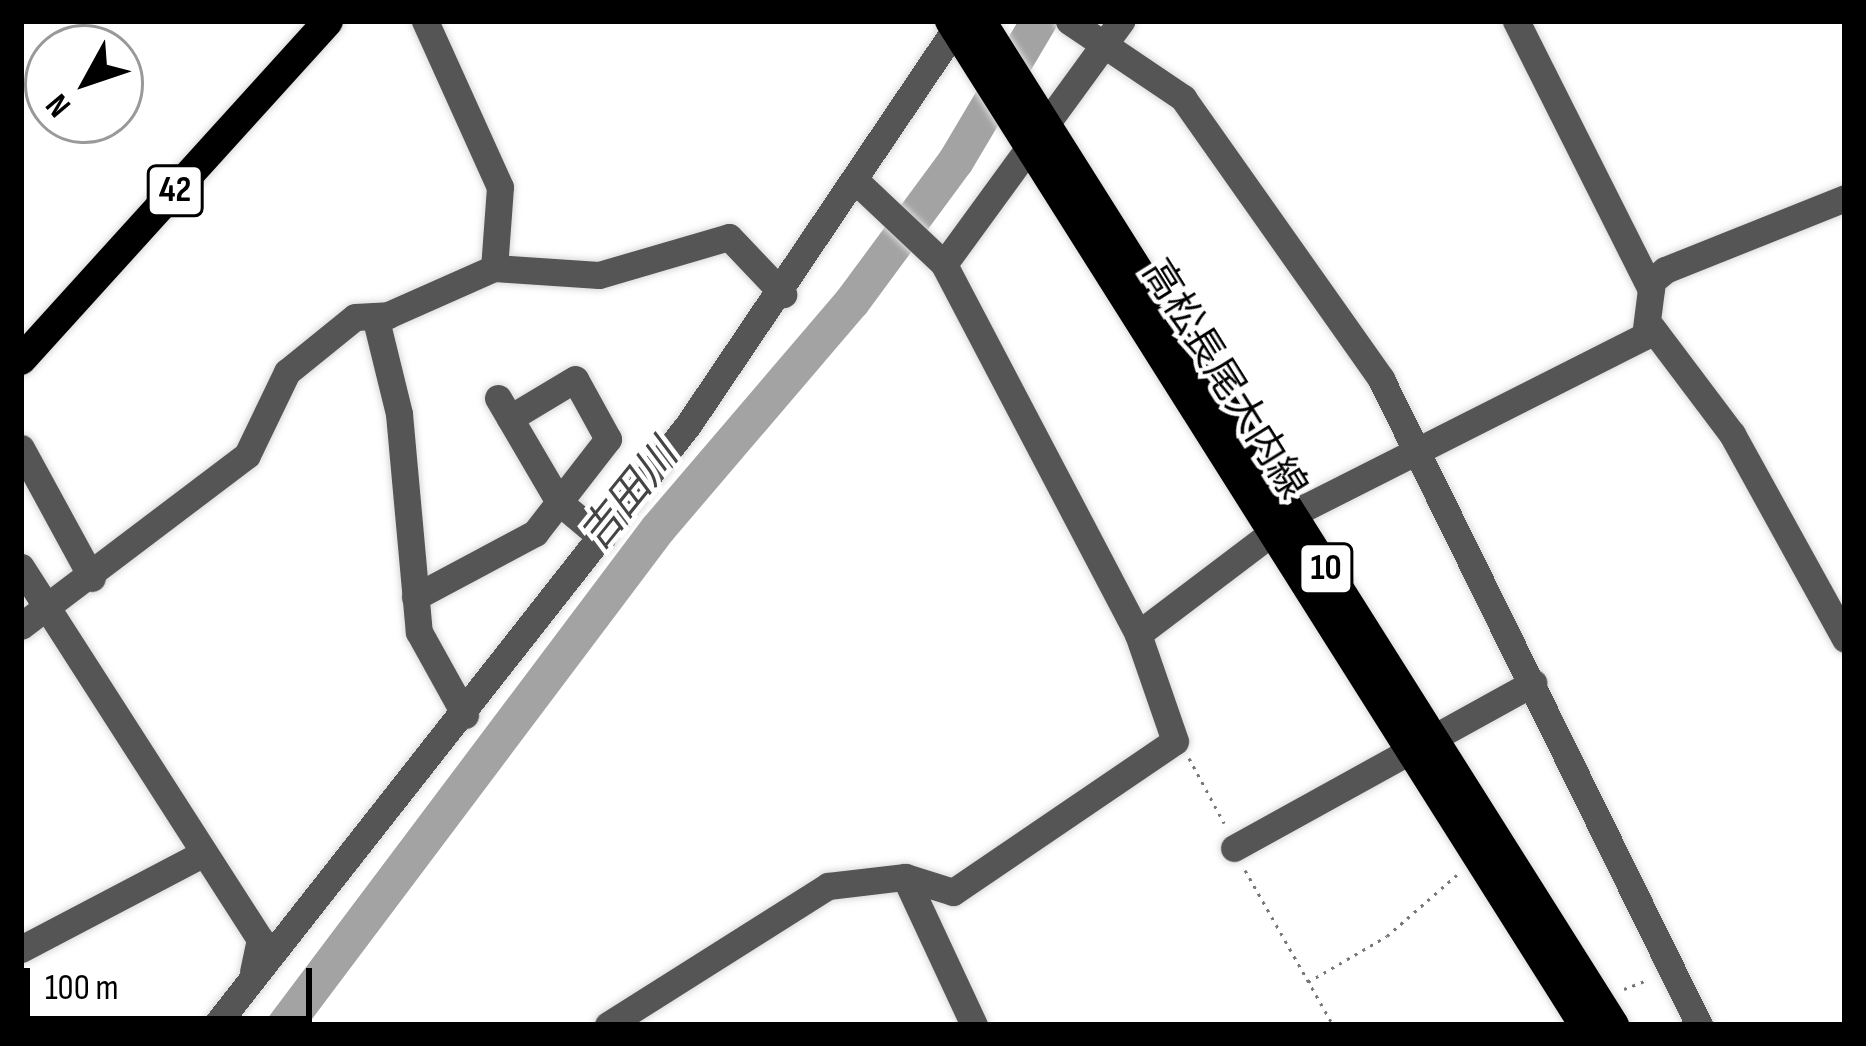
<!DOCTYPE html>
<meta charset="utf-8">
<style>
body{margin:0}
#map{position:relative;width:1866px;height:1046px;overflow:hidden;background:#fff;font-family:"Sofia Sans Condensed","Noto Sans JP",sans-serif}
div>[style]{position:absolute}
.river>*{height:36px;margin:-18px;padding:0 18px;transform-origin:18px;border-radius:18px;background:#a3a3a3}
.path>*{height:3px;margin-top:-1.5px;transform-origin:0;background:repeating-linear-gradient(90deg,#777 0 3px,transparent 0 9px)}
.roads{filter:drop-shadow(0 0 3px #dbdbdb) drop-shadow(0 0 3px #dbdbdb)}
.minor>*{height:27px;margin:-13.5px;padding:0 13.5px;transform-origin:13.5px;border-radius:13.5px;background:#555}
.major>*{height:30px;margin:-15px;padding:0 15px;transform-origin:15px;border-radius:15px;background:#000}
span{translate:-50% -50%;white-space:nowrap;text-align:center;line-height:1.15;-webkit-text-stroke:9px #fff;paint-order:stroke}
.shield-label span{padding:3px 9px;background:#fff;border:3px solid;border-radius:9px;-webkit-text-stroke-width:0}
.shield-label{font-size:36px;color:#000;font-weight:700}
.street-label{font-size:39px;color:#000}
.water-label{font-size:42px;color:#444;font-style:italic}
.frame{position:absolute;inset:0;border:24px solid #000;pointer-events:none}
.north{position:absolute;left:24px;top:24px;width:120px;height:120px;box-sizing:border-box;background:#fff;border:3px solid #999;border-radius:50%;rotate:230deg;font-size:33px;font-weight:700;line-height:48px;text-align:center;color:#000}
.north::after{content:'';display:block;margin:auto;width:42px;height:54px;background:#000;clip-path:polygon(50% 0,100% 100%,50% 72%,0 100%)}
.scale{position:absolute;left:24px;top:968px;width:288px;height:54px;box-sizing:border-box;border:6px solid #000;border-top:0;padding-left:15px;font-size:36px;line-height:42px;white-space:nowrap;color:#000;-webkit-text-stroke:9px #fff;paint-order:stroke}
</style>
<div id="map">
<div class="river">
<div style="left:285px;top:1025px;width:621px;rotate:-53.06deg"></div>
<div style="left:658px;top:529px;width:299px;rotate:-49.5deg"></div>
<div style="left:852px;top:302px;width:175px;rotate:-53.6deg"></div>
<div style="left:956px;top:161px;width:163px;rotate:-59.3deg"></div>
</div>
<div class="path">
<div style="left:1189px;top:758px;width:74px;rotate:61.7deg"></div>
<div style="left:1245px;top:870px;width:178px;rotate:60.4deg"></div>
<div style="left:1308px;top:982px;width:91px;rotate:-30.2deg"></div>
<div style="left:1387px;top:936px;width:97px;rotate:-41.2deg"></div>
<div style="left:1624px;top:989px;width:26px;rotate:-21deg"></div>
</div>
<div class="roads">
<div class="minor">
<div style="left:425px;top:21px;width:182px;rotate:65.7deg"></div>
<div style="left:500px;top:187px;width:81px;rotate:94.2deg"></div>
<div style="left:1069px;top:21px;width:138px;rotate:34deg"></div>
<div style="left:1183px;top:98px;width:344px;rotate:54.8deg"></div>
<div style="left:1381px;top:379px;width:720px;rotate:63.79deg"></div>
<div style="left:1516px;top:21px;width:300px;rotate:63.3deg"></div>
<div style="left:944px;top:264px;width:301px;rotate:-53.9deg"></div>
<div style="left:375px;top:316px;width:101px;rotate:76.2deg"></div>
<div style="left:399px;top:414px;width:219px;rotate:84.8deg"></div>
<div style="left:419px;top:632px;width:95px;rotate:61deg"></div>
<div style="left:1652px;top:328px;width:133px;rotate:53deg"></div>
<div style="left:1732px;top:434px;width:234px;rotate:61.1deg"></div>
<div style="left:498px;top:398px;width:121px;rotate:59.6deg"></div>
<div style="left:559px;top:502px;width:56px;rotate:39.9deg"></div>
<div style="left:21px;top:448px;width:148px;rotate:61.4deg"></div>
<div style="left:21px;top:567px;width:442px;rotate:57.3deg"></div>
<div style="left:260px;top:939px;width:33px;rotate:102deg"></div>
<div style="left:415px;top:597px;width:136px;rotate:-28.1deg"></div>
<div style="left:535px;top:533px;width:119px;rotate:-52.2deg"></div>
<div style="left:608px;top:439px;width:68px;rotate:-118.8deg"></div>
<div style="left:575px;top:379px;width:76px;rotate:149deg"></div>
<div style="left:21px;top:626px;width:283px;rotate:-37.1deg"></div>
<div style="left:247px;top:455px;width:92px;rotate:-64.3deg"></div>
<div style="left:287px;top:372px;width:87px;rotate:-39deg"></div>
<div style="left:355px;top:317px;width:33px;rotate:-3deg"></div>
<div style="left:388px;top:315px;width:116px;rotate:-23.9deg"></div>
<div style="left:494px;top:268px;width:105px;rotate:3.8deg"></div>
<div style="left:599px;top:275px;width:135px;rotate:-16.3deg"></div>
<div style="left:729px;top:237px;width:79px;rotate:46.5deg"></div>
<div style="left:1138px;top:634px;width:211px;rotate:-37.1deg"></div>
<div style="left:1306px;top:507px;width:380px;rotate:-26.8deg"></div>
<div style="left:1645px;top:336px;width:55px;rotate:-82.7deg"></div>
<div style="left:1652px;top:281px;width:17px;rotate:-40deg"></div>
<div style="left:1665px;top:270px;width:194px;rotate:-21.8deg"></div>
<div style="left:1234px;top:848px;width:342px;rotate:-28.9deg"></div>
<div style="left:905px;top:877px;width:163px;rotate:65deg"></div>
<div style="left:21px;top:949px;width:204px;rotate:-27.7deg"></div>
<div style="left:216px;top:1025px;width:763px;rotate:-51.81deg"></div>
<div style="left:688px;top:425px;width:488px;rotate:-56deg"></div>
<div style="left:608px;top:1025px;width:260px;rotate:-32.3deg"></div>
<div style="left:828px;top:886px;width:78px;rotate:-6.7deg"></div>
<div style="left:905px;top:877px;width:50px;rotate:17.4deg"></div>
<div style="left:953px;top:892px;width:268px;rotate:-34.2deg"></div>
<div style="left:1175px;top:741px;width:113px;rotate:-109.1deg"></div>
<div style="left:1138px;top:634px;width:418px;rotate:-117.7deg"></div>
<div style="left:944px;top:264px;width:118px;rotate:-136.7deg"></div>
</div>
<div class="major">
<div style="left:950px;top:21px;width:1187px;rotate:57.73deg"></div>
<div style="left:981px;top:21px;width:1187px;rotate:57.77deg"></div>
<div style="left:21px;top:360px;width:457px;rotate:-47.8deg"></div>
</div>
</div>
<div class="shield-label">
<span style="left:175px;top:191px">42</span>
<span style="left:1326px;top:569px">10</span>
</div>
<div class="street-label">
<span style="left:1223px;top:380px;rotate:58deg">高松長尾大内線</span>
</div>
<div class="water-label">
<span style="left:630px;top:496px;rotate:-51deg">吉田川</span>
</div>
<div class="frame"></div>
<div class="north">N</div>
<div class="scale">100 m</div>
</div>
